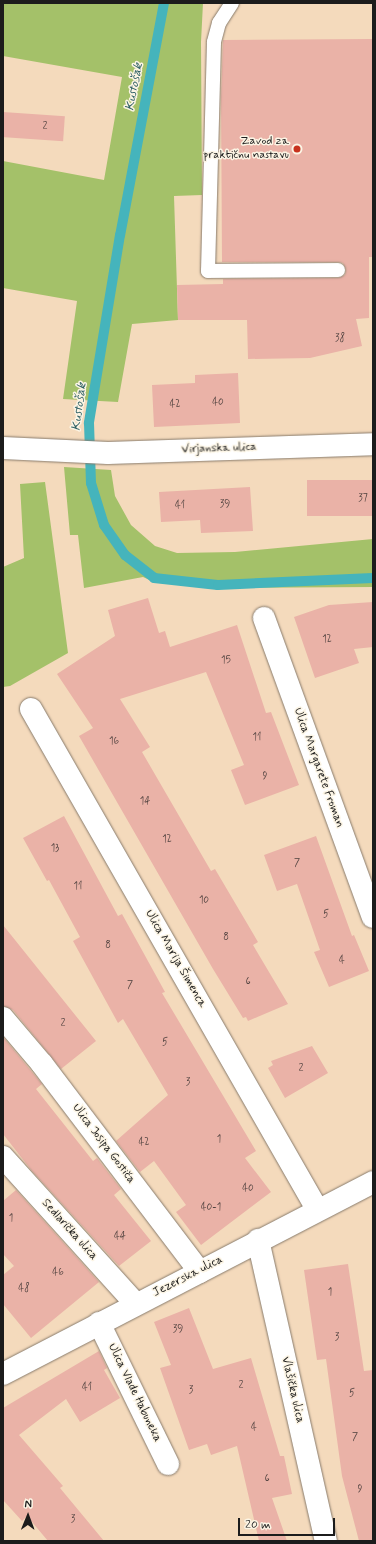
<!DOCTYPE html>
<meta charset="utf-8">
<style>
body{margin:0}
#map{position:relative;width:376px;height:1544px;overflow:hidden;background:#f4dabc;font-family:Mynerve,sans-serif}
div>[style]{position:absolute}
.green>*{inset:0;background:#a4c169}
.stream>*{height:10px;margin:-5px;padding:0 5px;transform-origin:5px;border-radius:5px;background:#45b4bc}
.building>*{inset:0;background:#eab2a7;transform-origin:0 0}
.roads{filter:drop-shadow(0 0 1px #887b6c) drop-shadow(0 0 1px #887b6c)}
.service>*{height:14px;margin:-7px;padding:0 7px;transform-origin:7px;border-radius:7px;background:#fff}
.minor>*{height:22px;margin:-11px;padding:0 11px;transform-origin:11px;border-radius:11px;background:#fff}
.dots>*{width:11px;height:11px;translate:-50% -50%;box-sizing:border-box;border:2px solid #fcf5e5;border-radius:50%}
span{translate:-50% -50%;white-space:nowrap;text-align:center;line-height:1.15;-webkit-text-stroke:3px #fcf5e5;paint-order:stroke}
.number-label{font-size:10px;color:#50423f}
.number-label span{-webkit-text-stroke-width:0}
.poi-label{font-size:12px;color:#1c1c1c}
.right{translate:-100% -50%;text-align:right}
.street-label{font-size:12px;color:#1c1c1c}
.water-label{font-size:13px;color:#2e6064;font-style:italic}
.frame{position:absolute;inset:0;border:4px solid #1c1c1c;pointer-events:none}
.north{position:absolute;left:8px;top:1496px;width:40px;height:40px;-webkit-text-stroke:3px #fcf5e5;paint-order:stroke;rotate:1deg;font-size:11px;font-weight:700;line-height:16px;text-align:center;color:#1c1c1c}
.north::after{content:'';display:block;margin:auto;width:14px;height:18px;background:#1c1c1c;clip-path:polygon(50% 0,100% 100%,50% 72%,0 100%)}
.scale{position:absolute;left:238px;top:1518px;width:97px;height:18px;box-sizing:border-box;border:2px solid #1c1c1c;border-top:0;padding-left:5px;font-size:12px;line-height:14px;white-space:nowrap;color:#1c1c1c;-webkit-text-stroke:3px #fcf5e5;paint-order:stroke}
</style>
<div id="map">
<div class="green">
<div style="clip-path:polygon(3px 3px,203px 3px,201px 42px,202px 195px,174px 196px,178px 320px,132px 324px,118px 402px,63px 399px,77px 301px,3px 288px,3px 161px,104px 180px,122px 77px,3px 56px)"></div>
<div style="clip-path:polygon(64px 467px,111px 470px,115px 496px,131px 525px,155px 546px,177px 553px,235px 552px,373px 539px,373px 587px,218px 588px,154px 582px,143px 577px,84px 588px,78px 535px,70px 535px)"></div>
<div style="clip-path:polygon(45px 482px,68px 653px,10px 686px,3px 687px,3px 567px,24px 558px,20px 484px)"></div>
</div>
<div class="stream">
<div style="left:164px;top:3px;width:236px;rotate:100.7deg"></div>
<div style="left:120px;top:235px;width:191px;rotate:99.4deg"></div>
<div style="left:89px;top:423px;width:60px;rotate:88.1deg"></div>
<div style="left:91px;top:483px;width:44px;rotate:72.8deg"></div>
<div style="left:104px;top:525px;width:37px;rotate:55deg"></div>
<div style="left:125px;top:555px;width:37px;rotate:38deg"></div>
<div style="left:154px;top:578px;width:64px;rotate:6.2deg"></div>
<div style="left:218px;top:585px;width:155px;rotate:-2.6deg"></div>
</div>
<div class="building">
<div style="clip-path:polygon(373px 39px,373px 257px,369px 257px,369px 318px,356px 319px,362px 346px,310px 358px,248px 359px,247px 320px,178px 320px,177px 285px,223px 284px,223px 279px,338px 278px,345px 275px,346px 270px,343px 263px,338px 262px,222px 262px,221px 97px,223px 40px)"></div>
<div style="left:3px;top:112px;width:62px;height:25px;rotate:4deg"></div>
<div style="clip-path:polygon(238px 373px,240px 423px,154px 427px,152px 385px,195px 383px,195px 375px)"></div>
<div style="left:373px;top:480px;width:36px;height:66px;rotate:90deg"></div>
<div style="clip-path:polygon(250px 487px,253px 531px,201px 533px,200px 520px,161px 522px,159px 492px)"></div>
<div style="clip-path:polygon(148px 598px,159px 633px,165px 631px,170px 647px,237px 625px,266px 713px,271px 712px,299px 785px,245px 805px,231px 770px,244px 765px,206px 672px,120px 699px,150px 747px,142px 752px,211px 871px,215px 869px,258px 942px,253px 945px,288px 1004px,248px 1021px,246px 1017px,243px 1018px,213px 969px,79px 736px,93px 728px,57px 674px,115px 636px,108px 610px)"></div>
<div style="clip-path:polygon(373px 602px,373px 647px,354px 649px,359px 663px,315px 678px,294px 617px,329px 605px)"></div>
<div style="clip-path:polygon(64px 816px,118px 916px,122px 914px,143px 952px,165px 992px,162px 993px,256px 1151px,245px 1158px,271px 1192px,201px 1245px,176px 1212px,186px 1205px,154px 1161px,140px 1172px,116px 1141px,168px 1095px,123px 1019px,118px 1023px,73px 941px,80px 937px,49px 880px,47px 881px,23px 838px)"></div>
<div style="clip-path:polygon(316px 836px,352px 936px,354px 935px,369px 971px,329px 987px,314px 952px,320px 950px,297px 884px,277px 891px,264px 855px)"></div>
<div style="clip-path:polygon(3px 925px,96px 1041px,61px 1069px,13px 1010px,3px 1006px)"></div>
<div style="clip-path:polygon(3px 1037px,42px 1084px,36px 1089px,93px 1161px,97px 1158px,121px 1189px,114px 1195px,151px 1241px,119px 1266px,32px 1171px,3px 1134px)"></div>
<div style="clip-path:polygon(312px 1046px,328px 1073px,285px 1098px,268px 1068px,273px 1065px,271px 1061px)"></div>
<div style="clip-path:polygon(16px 1190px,99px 1282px,31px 1338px,3px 1304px,3px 1275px,14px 1266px,3px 1254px,3px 1201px)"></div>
<div style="clip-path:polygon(348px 1264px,364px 1371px,373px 1370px,373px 1541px,359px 1541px,342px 1476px,326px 1359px,317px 1360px,304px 1270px)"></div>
<div style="clip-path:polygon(189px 1308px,213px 1369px,251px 1358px,280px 1456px,284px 1456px,292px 1494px,272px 1498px,287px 1541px,259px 1541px,237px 1446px,211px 1455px,207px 1444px,189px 1450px,160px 1368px,171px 1365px,154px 1322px)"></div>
<div style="clip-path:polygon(99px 1351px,107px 1368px,104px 1370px,120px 1398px,80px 1422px,66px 1399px,19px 1435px,63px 1486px,60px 1488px,104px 1541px,48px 1541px,27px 1516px,22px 1521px,3px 1500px,3px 1408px)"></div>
</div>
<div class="roads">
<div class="service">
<div style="left:232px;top:3px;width:24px;rotate:123deg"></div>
<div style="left:219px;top:23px;width:20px;rotate:105deg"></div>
<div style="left:214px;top:42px;width:229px;rotate:91.5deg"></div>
<div style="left:208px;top:271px;width:130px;rotate:-0.4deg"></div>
</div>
<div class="minor">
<div style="left:3px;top:448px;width:105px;rotate:2.7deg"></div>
<div style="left:108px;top:453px;width:265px;rotate:-1.9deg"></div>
<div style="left:264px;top:618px;width:318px;rotate:70deg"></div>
<div style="left:31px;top:709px;width:576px;rotate:60.23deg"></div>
<div style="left:3px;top:1018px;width:60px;rotate:49.7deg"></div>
<div style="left:42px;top:1064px;width:261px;rotate:52.8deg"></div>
<div style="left:3px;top:1157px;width:197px;rotate:47.9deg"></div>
<div style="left:258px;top:1240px;width:309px;rotate:77.3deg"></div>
<div style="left:99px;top:1323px;width:157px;rotate:63.9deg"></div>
<div style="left:3px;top:1374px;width:417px;rotate:-27.4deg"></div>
</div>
</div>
<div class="dots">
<div style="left:297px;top:149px;background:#c8321e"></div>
</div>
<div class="number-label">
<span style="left:45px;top:127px">2</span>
<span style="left:340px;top:339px">38</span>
<span style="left:218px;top:403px">40</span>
<span style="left:175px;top:405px">42</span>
<span style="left:363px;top:499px">37</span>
<span style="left:225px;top:505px">39</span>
<span style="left:180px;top:506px">41</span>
<span style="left:327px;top:640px">12</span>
<span style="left:226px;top:661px">15</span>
<span style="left:257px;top:738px">11</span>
<span style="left:114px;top:742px">16</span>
<span style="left:265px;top:777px">9</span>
<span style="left:145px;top:802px">14</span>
<span style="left:167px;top:840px">12</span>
<span style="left:55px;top:849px">13</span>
<span style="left:297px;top:864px">7</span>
<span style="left:78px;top:887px">11</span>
<span style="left:204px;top:901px">10</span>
<span style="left:326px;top:915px">5</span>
<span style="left:226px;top:938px">8</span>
<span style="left:108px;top:946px">8</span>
<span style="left:342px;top:961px">4</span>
<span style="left:248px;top:982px">6</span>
<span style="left:130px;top:986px">7</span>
<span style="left:63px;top:1024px">2</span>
<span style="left:165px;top:1043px">5</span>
<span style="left:301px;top:1069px">2</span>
<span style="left:188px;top:1083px">3</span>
<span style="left:219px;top:1140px">1</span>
<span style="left:144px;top:1143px">42</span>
<span style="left:248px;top:1189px">40</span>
<span style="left:211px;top:1208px">40-1</span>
<span style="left:11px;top:1219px">1</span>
<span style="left:120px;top:1237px">44</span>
<span style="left:58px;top:1273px">46</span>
<span style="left:24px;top:1289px">48</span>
<span style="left:330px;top:1293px">1</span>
<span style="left:178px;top:1330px">39</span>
<span style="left:337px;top:1338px">3</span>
<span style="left:241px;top:1386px">2</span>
<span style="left:87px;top:1388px">41</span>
<span style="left:191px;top:1391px">3</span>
<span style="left:352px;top:1394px">5</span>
<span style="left:254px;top:1428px">4</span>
<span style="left:355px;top:1438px">7</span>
<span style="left:267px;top:1479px">6</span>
<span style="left:360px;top:1490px">9</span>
<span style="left:73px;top:1520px">3</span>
</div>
<div class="poi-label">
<span class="right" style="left:289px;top:149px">Zavod za<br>praktičnu nastavu</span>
</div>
<div class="street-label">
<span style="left:219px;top:449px;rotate:-2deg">Virjanska ulica</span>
<span style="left:318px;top:768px;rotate:70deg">Ulica Margarete Froman</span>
<span style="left:175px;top:959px;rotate:60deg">Ulica Marija Šimenca</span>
<span style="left:103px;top:1144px;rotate:53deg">Ulica Josipa Gostiča</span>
<span style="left:69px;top:1230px;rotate:48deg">Sedlarička ulica</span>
<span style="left:188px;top:1277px;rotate:-27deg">Jezerska ulica</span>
<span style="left:292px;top:1390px;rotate:77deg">Vlašička ulica</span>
<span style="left:134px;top:1393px;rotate:64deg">Ulica Vlade Habuneka</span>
</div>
<div class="water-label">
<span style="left:135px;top:87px;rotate:-79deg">Kustošak</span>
<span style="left:80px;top:407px;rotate:-83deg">Kustošak</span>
</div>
<div class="frame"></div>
<div class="north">N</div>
<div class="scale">20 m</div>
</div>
